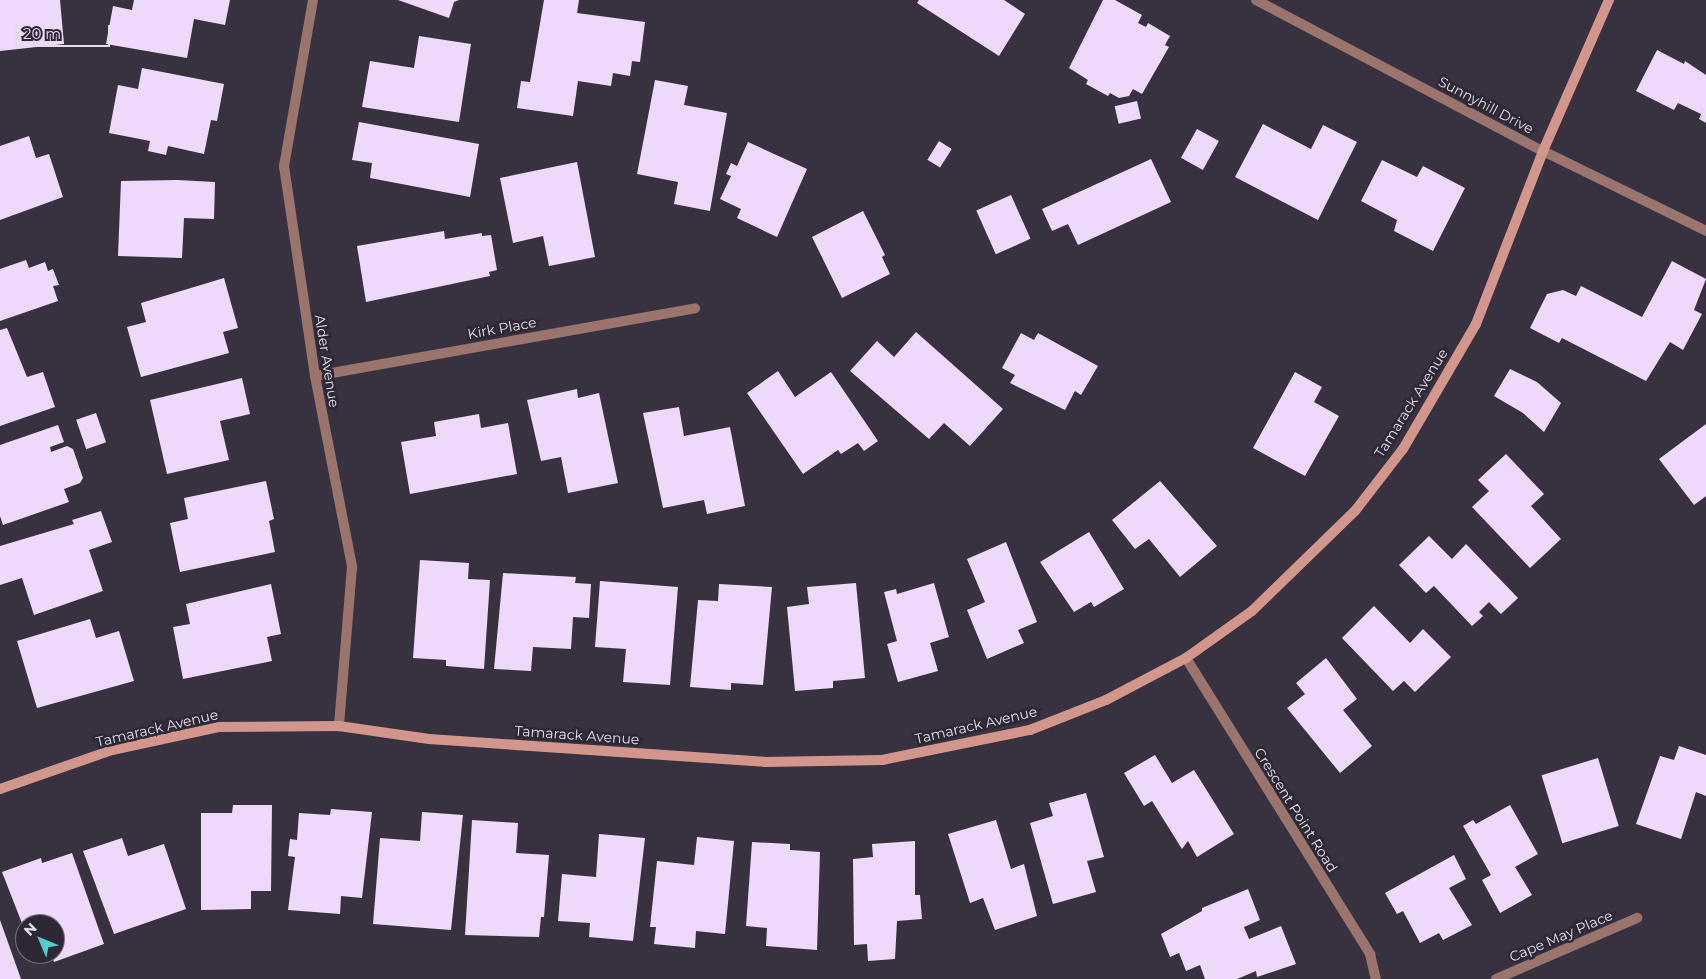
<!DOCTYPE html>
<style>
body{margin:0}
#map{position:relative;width:1706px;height:979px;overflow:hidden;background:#383240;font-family:Montserrat,sans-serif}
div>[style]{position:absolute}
.building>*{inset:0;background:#eed9fb;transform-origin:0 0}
.street>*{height:10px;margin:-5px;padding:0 5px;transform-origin:5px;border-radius:5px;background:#9a746d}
.secondary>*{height:10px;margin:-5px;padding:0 5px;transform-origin:5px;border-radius:5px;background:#d3968c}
span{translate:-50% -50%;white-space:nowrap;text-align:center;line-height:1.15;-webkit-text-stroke:5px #2e2836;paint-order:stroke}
.street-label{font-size:14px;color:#e1dee7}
.north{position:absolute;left:15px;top:914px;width:50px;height:50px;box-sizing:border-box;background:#2e2836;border:1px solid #76717d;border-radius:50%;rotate:315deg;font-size:14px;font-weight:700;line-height:20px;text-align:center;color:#e1dee7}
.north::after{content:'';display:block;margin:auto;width:18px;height:22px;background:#52cdcf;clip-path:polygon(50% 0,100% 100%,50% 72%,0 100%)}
.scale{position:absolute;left:15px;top:25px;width:95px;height:22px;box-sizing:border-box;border:2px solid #e1dee7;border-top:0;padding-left:6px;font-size:15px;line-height:18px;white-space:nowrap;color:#e1dee7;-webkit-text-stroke:4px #2e2836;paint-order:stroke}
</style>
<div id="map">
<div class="building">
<div style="clip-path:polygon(0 0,60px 0,64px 44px,0 51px)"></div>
<div style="clip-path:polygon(134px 0,230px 0,225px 25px,194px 19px,187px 58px,106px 44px,113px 6px,132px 10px)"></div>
<div style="clip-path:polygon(398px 0,459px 0,454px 2px,449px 18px)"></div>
<div style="clip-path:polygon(544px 0,579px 0,577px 13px,645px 22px,640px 62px,632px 61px,630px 76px,613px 73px,611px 86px,578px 81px,573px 116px,517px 108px,521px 81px,530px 82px)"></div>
<div style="clip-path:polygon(919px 0,1004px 0,1025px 14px,999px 56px,917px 3px)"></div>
<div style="clip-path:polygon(1103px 0,1115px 0,1142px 15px,1138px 23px,1146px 27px,1148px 23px,1170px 36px,1165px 45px,1169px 47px,1142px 94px,1133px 89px,1129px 96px,1119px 98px,1110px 93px,1108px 96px,1086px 84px,1088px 80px,1069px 68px)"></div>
<div style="clip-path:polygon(419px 36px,471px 44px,459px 122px,362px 107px,370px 61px,414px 68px)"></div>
<div style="clip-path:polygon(1657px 50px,1684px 64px,1685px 61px,1706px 75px,1706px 123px,1699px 119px,1701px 114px,1678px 103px,1674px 110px,1636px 91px)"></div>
<div style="clip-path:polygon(142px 68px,224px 84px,217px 121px,211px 120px,204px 154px,168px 146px,166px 155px,148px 151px,150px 141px,109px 133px,118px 85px,138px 89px)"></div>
<div style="clip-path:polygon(655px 80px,688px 86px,684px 105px,727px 113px,710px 211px,674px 204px,678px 182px,637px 174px)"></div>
<div style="left:1137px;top:101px;width:18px;height:23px;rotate:77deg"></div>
<div style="clip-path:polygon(359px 122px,479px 144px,470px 197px,370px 178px,372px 163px,352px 160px)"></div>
<div style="clip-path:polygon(1263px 124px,1311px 149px,1323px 125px,1357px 142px,1318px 220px,1235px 177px)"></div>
<div style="left:1197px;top:129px;width:25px;height:33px;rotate:29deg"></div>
<div style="clip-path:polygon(29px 136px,36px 158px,49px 154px,63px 197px,0 220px,0 146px)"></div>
<div style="left:939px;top:141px;width:15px;height:22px;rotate:32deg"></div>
<div style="clip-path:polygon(748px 142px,807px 169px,777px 237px,737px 218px,741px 209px,720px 199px,731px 176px,726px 174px,731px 163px,737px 166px)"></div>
<div style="clip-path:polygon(1151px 159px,1171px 202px,1078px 245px,1068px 224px,1052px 231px,1042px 209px)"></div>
<div style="clip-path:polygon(1382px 160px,1417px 177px,1423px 166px,1465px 188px,1433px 251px,1394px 231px,1397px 220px,1361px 201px)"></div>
<div style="clip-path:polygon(577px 162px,595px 257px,549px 266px,543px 236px,513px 243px,500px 178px)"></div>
<div style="clip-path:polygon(177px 180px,215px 182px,214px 219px,184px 218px,182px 258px,118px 256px,121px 181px)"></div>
<div style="left:1011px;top:195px;width:48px;height:38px;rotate:66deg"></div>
<div style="clip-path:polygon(863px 211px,885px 255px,882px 257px,890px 274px,842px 298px,812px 237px)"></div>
<div style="clip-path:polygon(444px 231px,445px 239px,482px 233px,482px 236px,491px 235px,497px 270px,489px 272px,490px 276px,366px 302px,357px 246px)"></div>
<div style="clip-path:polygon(26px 260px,29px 268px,45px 262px,48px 271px,53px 269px,59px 285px,53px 286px,58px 301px,0 321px,0 269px)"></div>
<div style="clip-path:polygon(1672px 261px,1706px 279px,1694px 310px,1702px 314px,1683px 350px,1670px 342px,1646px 381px,1562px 338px,1559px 343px,1530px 328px,1547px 294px,1563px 290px,1576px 296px,1581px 286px,1642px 317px)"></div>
<div style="clip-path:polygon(224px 278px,238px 328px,223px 332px,229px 353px,141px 377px,127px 327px,146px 322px,141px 303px)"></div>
<div style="clip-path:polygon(7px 328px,27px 377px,43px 372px,55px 407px,0 426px,0 330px)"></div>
<div style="clip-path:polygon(916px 332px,1003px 409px,970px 446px,944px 423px,929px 439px,850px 371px,877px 341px,894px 357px)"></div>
<div style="clip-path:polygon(1021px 333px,1034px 340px,1038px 333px,1098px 366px,1081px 395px,1075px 391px,1065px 410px,1010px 383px,1015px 375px,1002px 368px)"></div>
<div style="clip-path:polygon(1510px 369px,1537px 382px,1561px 403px,1544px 432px,1523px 413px,1494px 396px)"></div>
<div style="clip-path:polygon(778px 371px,795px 397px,831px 372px,878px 441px,864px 451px,858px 443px,841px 454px,838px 450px,803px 474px,747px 393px)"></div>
<div style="clip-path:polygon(1295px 372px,1322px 387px,1314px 402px,1339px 416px,1305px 476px,1253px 448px)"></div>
<div style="clip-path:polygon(242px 378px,250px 414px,220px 421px,229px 460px,167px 474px,150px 400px)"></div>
<div style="clip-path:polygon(577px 389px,578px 398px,599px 393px,618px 483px,568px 493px,561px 457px,541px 461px,527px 400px)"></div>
<div style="clip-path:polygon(679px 407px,684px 436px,730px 427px,745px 506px,707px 514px,704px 500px,663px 508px,643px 413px)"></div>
<div style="left:96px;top:413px;width:31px;height:21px;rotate:71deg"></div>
<div style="clip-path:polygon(479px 414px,481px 428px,508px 423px,517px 474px,410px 494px,401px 442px,436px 436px,434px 422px)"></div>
<div style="clip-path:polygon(1706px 424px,1706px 496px,1694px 505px,1659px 459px)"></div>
<div style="clip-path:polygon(58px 425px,64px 442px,50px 447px,51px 452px,67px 446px,73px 449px,83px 478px,80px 483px,64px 489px,69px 502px,3px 525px,0 516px,0 445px)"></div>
<div style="clip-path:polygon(1506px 454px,1544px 494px,1531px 506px,1561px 539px,1530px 568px,1472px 507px,1489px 491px,1478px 480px)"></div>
<div style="clip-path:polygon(266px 481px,274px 519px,269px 521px,275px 552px,180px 572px,170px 523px,188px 519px,184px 498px)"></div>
<div style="clip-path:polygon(1160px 481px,1217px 546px,1180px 577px,1149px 539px,1135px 549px,1112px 520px)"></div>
<div style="clip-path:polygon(101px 511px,112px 542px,89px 550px,103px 591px,34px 615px,22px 578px,0 585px,0 546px,74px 524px,72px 520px)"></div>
<div style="clip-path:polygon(1089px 532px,1124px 589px,1094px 607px,1091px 602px,1074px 612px,1040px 562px)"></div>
<div style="clip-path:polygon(1429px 536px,1452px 559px,1466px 544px,1518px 598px,1501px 614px,1489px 602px,1479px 612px,1483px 616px,1472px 626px,1434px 586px,1426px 593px,1399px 565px)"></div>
<div style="clip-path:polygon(1006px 542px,1037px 622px,1018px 630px,1024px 643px,987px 659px,967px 610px,985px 602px,967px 559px)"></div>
<div style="clip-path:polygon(420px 560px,469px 563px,468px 579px,490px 580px,484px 669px,446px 666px,446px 660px,413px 658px)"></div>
<div style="clip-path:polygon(503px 573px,576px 577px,575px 583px,591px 584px,589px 618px,573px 617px,571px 649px,533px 647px,531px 671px,494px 669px)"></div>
<div style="clip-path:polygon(600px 581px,678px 587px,670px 685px,623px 682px,626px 649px,595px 647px)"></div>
<div style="clip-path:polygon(856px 583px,865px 678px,833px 681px,833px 688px,795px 691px,787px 607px,809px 604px,807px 587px)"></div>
<div style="clip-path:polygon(934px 583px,949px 637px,930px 643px,938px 671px,898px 682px,887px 644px,897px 641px,884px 592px,896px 589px,897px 594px)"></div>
<div style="clip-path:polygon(271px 584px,281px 634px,267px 637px,272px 661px,183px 679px,173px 627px,190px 624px,186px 604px)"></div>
<div style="clip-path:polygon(719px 584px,772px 587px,763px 685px,731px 683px,731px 690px,690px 687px,698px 600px,718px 601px)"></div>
<div style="clip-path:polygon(1374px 606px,1410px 643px,1423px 629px,1451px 657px,1415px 692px,1404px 681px,1393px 691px,1342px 638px)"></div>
<div style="clip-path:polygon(90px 619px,96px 638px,119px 631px,134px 681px,37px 708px,17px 641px)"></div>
<div style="clip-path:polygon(1326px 658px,1357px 699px,1343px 710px,1372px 746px,1340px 773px,1287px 708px,1305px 694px,1296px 683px)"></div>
<div style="clip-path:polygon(1679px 746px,1706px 755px,1706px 796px,1696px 792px,1681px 839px,1636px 824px,1660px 756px,1674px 760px)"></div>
<div style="clip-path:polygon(1155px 755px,1172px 783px,1194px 770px,1234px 834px,1197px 857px,1188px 841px,1182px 849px,1152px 801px,1144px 806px,1124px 773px)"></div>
<div style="left:1598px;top:758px;width:71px;height:59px;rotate:73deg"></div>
<div style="clip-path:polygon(1086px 793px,1104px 857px,1087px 861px,1096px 892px,1053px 904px,1030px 823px,1053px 816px,1049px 803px)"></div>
<div style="clip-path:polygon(233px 805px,272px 805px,271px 891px,251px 891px,251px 909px,201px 910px,201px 813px,232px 813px)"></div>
<div style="clip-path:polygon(1510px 805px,1538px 854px,1515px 867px,1532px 895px,1500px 913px,1482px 880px,1491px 875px,1463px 826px,1473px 820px,1476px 824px)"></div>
<div style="clip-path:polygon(331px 809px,372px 812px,362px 898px,341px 896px,340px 914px,288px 910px,295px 857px,288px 856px,290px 839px,297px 840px,299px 813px,330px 815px)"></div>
<div style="clip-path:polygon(422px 812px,463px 815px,451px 930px,373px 924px,380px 838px,420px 841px)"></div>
<div style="clip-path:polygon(472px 820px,518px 823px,516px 853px,549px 855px,544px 917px,541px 917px,539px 937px,465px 935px)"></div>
<div style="clip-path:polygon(996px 820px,1011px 869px,1024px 864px,1037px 916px,995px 930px,983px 898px,970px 903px,948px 834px)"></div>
<div style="clip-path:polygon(599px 834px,645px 838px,633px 941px,589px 937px,590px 923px,558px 921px,562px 874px,596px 877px)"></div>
<div style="clip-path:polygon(697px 837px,734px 841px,725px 934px,696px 931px,695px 948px,654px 944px,656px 927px,650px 927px,657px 861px,694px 865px)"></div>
<div style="clip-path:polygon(122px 838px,128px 856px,164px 844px,186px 909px,114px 934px,83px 851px)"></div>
<div style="clip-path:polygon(915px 841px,915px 895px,920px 895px,922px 919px,897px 921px,895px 959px,868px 961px,867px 944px,854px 945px,853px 859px,873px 857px,872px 844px)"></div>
<div style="clip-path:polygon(752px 842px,790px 844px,790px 850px,820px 852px,817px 950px,766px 946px,767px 928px,746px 926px)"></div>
<div style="clip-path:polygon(72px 853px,104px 944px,54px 962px,51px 954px,55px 954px,55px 924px,25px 924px,25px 931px,2px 872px,41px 858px,42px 863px)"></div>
<div style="clip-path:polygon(1454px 855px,1466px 879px,1449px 888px,1472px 925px,1443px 940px,1439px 933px,1420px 943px,1403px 911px,1397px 914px,1385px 893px)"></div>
<div style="clip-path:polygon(1248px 889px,1260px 920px,1244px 927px,1249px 939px,1281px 926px,1296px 964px,1257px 977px,1256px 971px,1237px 979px,1205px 979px,1200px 965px,1186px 971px,1179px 953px,1170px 957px,1161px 934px,1202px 911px,1202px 908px)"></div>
<div style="clip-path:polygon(0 920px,21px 979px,0 979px)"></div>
</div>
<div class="street">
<div style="left:313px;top:0;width:169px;rotate:99.9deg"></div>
<div style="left:284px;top:166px;width:212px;rotate:81.6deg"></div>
<div style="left:315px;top:376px;width:195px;rotate:79deg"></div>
<div style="left:352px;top:567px;width:160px;rotate:94.7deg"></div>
<div style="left:1256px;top:0;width:324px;rotate:27.8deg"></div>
<div style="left:1543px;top:151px;width:182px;rotate:26.1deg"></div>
<div style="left:315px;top:376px;width:386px;rotate:-10.1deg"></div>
<div style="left:1186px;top:658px;width:349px;rotate:58.1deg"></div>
<div style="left:1370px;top:954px;width:26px;rotate:77deg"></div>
<div style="left:1496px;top:979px;width:154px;rotate:-23.4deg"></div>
</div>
<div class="secondary">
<div style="left:0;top:789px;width:119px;rotate:-19.2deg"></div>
<div style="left:112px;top:750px;width:109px;rotate:-12.1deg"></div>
<div style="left:219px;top:727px;width:120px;rotate:-0.5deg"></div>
<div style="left:339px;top:726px;width:91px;rotate:8.2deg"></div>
<div style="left:429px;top:739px;width:336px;rotate:3.9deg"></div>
<div style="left:764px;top:762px;width:118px;rotate:-1deg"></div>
<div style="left:882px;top:760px;width:151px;rotate:-11.5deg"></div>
<div style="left:1030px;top:730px;width:82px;rotate:-21.5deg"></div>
<div style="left:1106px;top:700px;width:90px;rotate:-27.7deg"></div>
<div style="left:1186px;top:658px;width:81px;rotate:-35.5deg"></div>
<div style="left:1252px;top:611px;width:144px;rotate:-44.2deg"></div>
<div style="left:1355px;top:511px;width:78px;rotate:-52.3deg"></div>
<div style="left:1403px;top:449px;width:145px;rotate:-59.7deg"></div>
<div style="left:1476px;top:324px;width:186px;rotate:-68.8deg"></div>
<div style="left:1543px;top:151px;width:165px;rotate:-66.4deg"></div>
</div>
<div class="street-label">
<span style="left:1486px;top:105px;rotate:28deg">Sunnyhill Drive</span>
<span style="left:502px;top:328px;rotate:-10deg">Kirk Place</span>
<span style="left:327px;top:361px;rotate:81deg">Alder Avenue</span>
<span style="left:1411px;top:403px;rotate:-58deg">Tamarack Avenue</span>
<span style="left:976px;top:725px;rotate:-13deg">Tamarack Avenue</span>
<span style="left:157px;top:728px;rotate:-13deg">Tamarack Avenue</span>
<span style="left:577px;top:735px;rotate:4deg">Tamarack Avenue</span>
<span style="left:1296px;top:810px;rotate:58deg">Crescent Point Road</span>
<span style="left:1561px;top:936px;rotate:-23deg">Cape May Place</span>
</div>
<div class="north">N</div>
<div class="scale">20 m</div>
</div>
